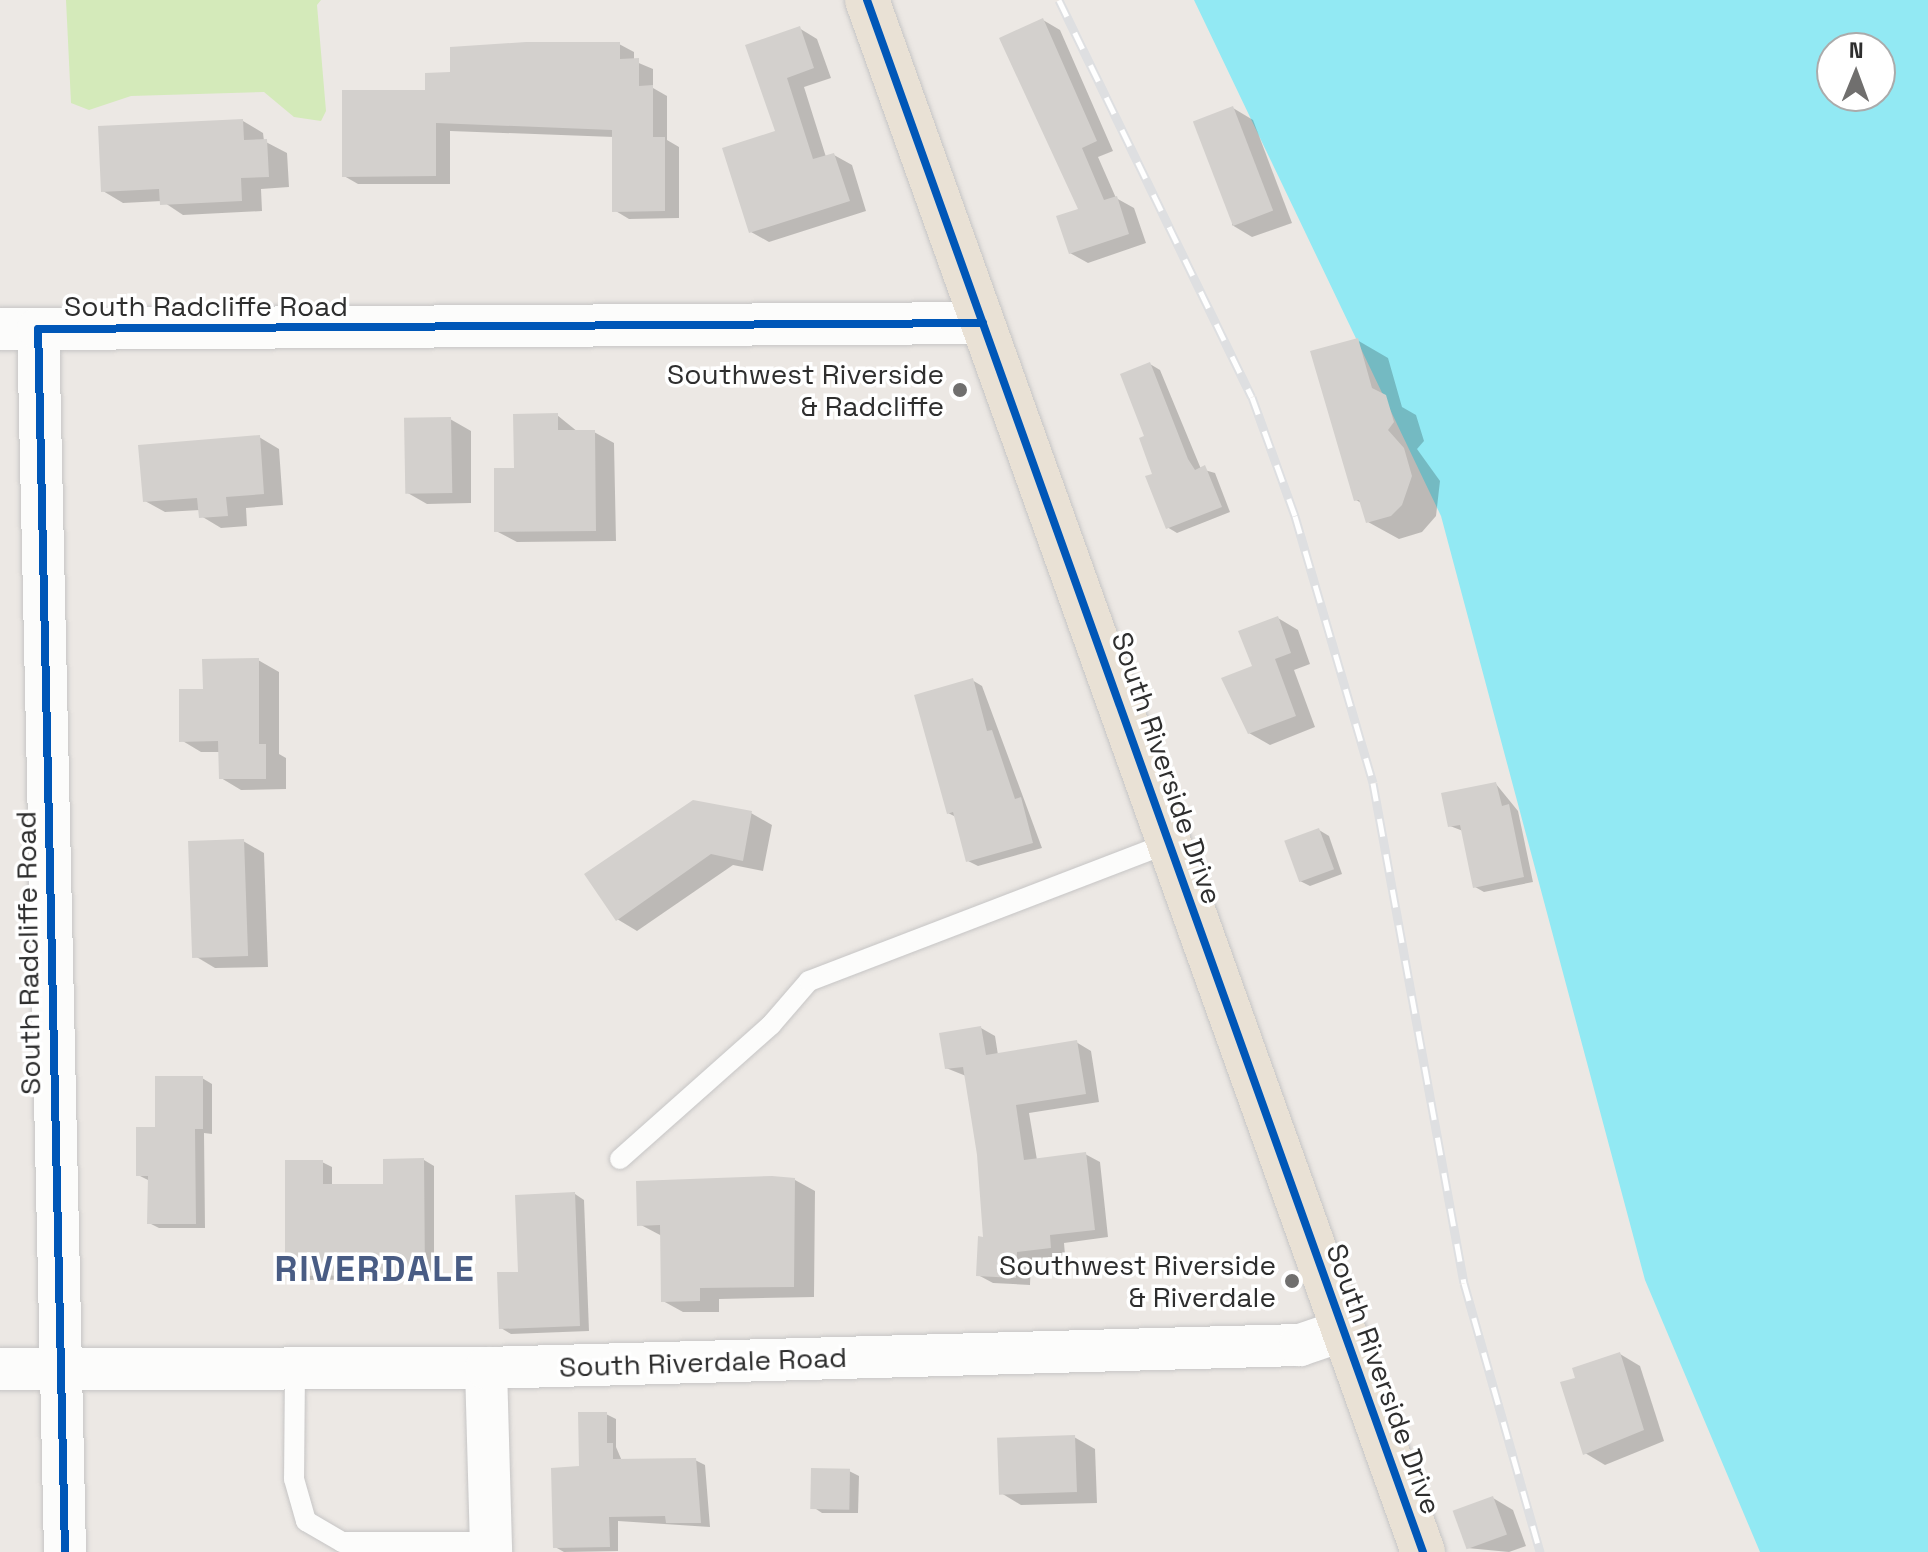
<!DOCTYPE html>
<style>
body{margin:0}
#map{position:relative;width:1928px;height:1552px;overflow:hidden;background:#ece8e4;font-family:"Space Grotesk",sans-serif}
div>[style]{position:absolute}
.green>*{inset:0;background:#d4eaba}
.water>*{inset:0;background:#92e9f3}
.shadow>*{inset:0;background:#0003}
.building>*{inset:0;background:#d3d0cd;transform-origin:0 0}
.roads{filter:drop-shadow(0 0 2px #c6c5c5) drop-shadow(0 0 2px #c6c5c5)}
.service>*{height:20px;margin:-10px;padding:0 10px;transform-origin:10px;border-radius:10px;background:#fcfcfb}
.minor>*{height:42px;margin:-21px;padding:0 21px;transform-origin:21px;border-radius:21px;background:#fcfcfb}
.primary>*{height:44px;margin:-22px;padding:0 22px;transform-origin:22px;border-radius:22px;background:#e9e1d5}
.rail>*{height:9px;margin-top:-4.5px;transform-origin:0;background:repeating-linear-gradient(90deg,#fff 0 18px,#dedfe1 0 36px);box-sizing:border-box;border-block:2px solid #dedfe1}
.cycleway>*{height:8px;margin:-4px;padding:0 4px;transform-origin:4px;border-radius:4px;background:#0057b8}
.dots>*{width:22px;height:22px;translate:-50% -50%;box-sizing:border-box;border:4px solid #fff;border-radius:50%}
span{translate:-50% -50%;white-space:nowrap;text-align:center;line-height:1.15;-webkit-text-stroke:7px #fff;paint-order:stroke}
.street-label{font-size:28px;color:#2e2e2e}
.poi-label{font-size:28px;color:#2e2e2e}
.right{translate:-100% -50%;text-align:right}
.district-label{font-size:36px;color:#495c84;font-weight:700;letter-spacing:2px}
.north{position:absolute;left:1816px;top:32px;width:80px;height:80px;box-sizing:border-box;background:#fff;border:2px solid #ababab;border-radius:50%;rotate:1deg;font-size:22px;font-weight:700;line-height:32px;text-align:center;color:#2e2e2e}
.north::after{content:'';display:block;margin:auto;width:28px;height:36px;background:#706f6e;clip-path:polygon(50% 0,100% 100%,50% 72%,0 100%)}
</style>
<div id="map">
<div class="green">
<div style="clip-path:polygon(66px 0,321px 0,317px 5px,326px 111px,321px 121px,294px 117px,264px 92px,131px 96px,89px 110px,71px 103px)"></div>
</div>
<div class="water">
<div style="clip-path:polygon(evenodd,1194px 0,1928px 0,1928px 1552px,1760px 1552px,1645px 1280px,1441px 516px,1194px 0,1832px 48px,1880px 48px,1880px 96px,1832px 96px,1832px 48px)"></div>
</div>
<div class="shadow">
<div style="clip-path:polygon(1043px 20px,1060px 30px,1113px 151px,1098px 157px,1116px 198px,1134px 208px,1146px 243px,1088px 263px,1070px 253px,1081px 210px)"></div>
<div style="clip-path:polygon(799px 28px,817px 39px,831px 78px,804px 87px,826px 157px,834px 155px,852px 165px,866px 211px,769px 242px,751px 232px,778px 132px,748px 46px)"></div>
<div style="clip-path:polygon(619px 44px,634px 52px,634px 61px,653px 69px,653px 88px,667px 96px,667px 140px,679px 147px,679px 218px,629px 219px,614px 210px,614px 137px,450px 131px,450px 184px,358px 184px,344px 176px,427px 92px,452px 74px)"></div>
<div style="clip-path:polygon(1233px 108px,1253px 120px,1292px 223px,1252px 237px,1232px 225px)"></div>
<div style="clip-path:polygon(243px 121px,263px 133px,264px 141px,287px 153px,289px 187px,261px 189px,262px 211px,183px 215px,162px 201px,123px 203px,103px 191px)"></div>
<div style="clip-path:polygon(1357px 340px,1388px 358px,1402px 407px,1416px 415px,1424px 441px,1417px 449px,1440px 481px,1436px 516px,1422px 532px,1399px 539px,1368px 522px,1363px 504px,1356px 500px)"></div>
<div style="clip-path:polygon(1150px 364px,1160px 370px,1201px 469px,1215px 473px,1230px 512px,1177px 533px,1167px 527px,1155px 475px)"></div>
<div style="clip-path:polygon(557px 415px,578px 432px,594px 432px,614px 443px,616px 541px,517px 542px,496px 531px,516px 470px)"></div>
<div style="clip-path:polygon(450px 419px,471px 431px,471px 503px,427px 504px,406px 492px)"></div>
<div style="clip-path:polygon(259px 437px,279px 449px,283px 505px,246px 508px,247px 526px,221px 528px,201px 516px,200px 510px,165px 512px,145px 501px)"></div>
<div style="clip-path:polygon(1278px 618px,1298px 630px,1310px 664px,1294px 670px,1315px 727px,1270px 745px,1249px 733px,1255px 667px)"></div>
<div style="clip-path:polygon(258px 660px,279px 672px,279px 754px,286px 758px,286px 789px,241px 790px,221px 778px,220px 752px,201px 752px,181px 740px,205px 691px)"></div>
<div style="clip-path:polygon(972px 680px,982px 686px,1042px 848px,978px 866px,968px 861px,956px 817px,948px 813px)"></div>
<div style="clip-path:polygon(1496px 784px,1518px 811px,1533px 882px,1484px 892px,1475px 887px,1463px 831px,1450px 826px)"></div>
<div style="clip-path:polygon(751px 813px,772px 825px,763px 871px,733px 865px,637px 931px,617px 919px)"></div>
<div style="clip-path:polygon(1319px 830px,1329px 836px,1342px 874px,1310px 886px,1300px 881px)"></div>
<div style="clip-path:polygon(243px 841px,264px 853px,268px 967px,215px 968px,195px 956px)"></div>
<div style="clip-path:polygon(981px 1028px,995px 1036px,998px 1055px,1076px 1042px,1091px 1051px,1099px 1102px,1029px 1113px,1037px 1160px,1085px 1154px,1100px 1162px,1108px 1237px,1064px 1243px,1065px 1255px,1031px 1260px,1030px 1285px,993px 1283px,978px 1275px,985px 1239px,979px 1155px,966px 1076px,946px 1068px)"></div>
<div style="clip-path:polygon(202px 1078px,212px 1084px,212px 1134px,204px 1133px,205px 1228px,159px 1228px,149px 1223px,150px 1181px,138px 1175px,157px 1129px)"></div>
<div style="clip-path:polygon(424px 1160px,434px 1166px,434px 1279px,297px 1280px,287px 1274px,322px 1162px,332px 1167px,332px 1186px,385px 1186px)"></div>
<div style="clip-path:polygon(795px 1180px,815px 1191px,814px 1297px,719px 1299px,719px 1312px,683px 1312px,663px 1301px,662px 1236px,639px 1224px)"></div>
<div style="clip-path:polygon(575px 1194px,584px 1200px,589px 1331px,511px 1334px,501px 1328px,520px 1274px)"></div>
<div style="clip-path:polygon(1620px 1354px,1640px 1366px,1664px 1441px,1605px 1465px,1585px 1453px,1577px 1379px)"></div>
<div style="clip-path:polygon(606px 1414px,616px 1419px,616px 1447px,622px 1461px,695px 1460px,705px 1465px,710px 1527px,618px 1521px,618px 1551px,564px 1552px,555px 1547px,581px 1468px)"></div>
<div style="clip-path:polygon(1074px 1437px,1095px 1449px,1097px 1503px,1021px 1505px,1001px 1493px)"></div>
<div style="clip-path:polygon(849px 1471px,859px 1476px,858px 1513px,822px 1513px,813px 1507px)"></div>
<div style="clip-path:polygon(1493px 1498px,1513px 1510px,1526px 1546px,1509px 1552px,1467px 1548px)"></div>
</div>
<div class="building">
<div style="clip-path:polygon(1043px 18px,1097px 141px,1082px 148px,1104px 200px,1117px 196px,1129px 234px,1069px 254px,1056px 216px,1078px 209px,999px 38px)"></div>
<div style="clip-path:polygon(800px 26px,814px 68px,787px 78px,813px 159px,834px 153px,850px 201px,749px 233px,722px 148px,775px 131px,745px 45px)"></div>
<div style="clip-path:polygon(526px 42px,620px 42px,620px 59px,639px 58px,639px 86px,653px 85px,653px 137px,665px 137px,665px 211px,612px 212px,612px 130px,436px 123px,436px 176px,342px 177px,342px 90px,425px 90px,425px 73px,450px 72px,450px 47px)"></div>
<div style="left:1233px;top:106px;width:112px;height:43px;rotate:69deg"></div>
<div style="clip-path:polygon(243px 119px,244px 140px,267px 139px,269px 177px,241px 178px,242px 201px,160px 205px,159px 189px,101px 192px,98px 126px)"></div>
<div style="clip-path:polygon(1358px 338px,1372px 388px,1386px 395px,1394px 422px,1388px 430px,1404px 448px,1412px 476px,1402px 505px,1391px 516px,1366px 523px,1359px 500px,1354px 501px,1310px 351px)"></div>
<div style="clip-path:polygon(1150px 362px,1188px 459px,1195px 470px,1205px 465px,1222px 507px,1166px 529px,1145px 476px,1152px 474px,1139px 438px,1144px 436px,1120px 374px)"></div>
<div style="clip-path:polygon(558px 413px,558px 430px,595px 430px,596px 531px,494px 532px,494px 468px,514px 468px,513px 414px)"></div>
<div style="left:451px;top:417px;width:76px;height:47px;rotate:89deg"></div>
<div style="clip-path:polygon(260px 435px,264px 494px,226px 497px,228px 516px,199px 518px,197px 498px,143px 502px,138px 445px)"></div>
<div style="clip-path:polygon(1278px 616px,1291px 653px,1275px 659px,1296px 716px,1248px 734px,1221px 678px,1252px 666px,1238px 631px)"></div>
<div style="clip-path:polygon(259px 658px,259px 744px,266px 744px,266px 779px,219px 779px,218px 741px,179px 742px,179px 689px,203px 689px,202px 659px)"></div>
<div style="clip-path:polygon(973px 678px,987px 731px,992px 730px,1015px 799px,1021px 797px,1033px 843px,966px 862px,953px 812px,947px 814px,914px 695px)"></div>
<div style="clip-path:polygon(1496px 782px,1502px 806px,1509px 804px,1524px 877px,1473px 888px,1460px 825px,1448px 827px,1441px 793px)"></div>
<div style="clip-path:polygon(693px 800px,752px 811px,743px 861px,711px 854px,616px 921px,584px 874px)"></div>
<div style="left:1319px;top:828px;width:44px;height:37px;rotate:70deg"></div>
<div style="left:244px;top:839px;width:117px;height:56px;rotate:88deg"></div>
<div style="clip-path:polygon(981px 1026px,986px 1055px,1077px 1040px,1086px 1094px,1016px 1105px,1024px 1160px,1086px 1152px,1095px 1230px,1050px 1235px,1051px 1248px,1017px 1252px,1016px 1278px,976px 1276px,978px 1236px,983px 1237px,977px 1155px,963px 1067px,945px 1069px,939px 1033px)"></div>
<div style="clip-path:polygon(155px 1076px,203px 1076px,203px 1129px,195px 1129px,196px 1224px,147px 1224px,148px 1176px,136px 1176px,136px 1127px,155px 1127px)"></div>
<div style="clip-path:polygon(424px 1158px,425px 1275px,285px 1276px,285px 1160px,323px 1160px,323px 1184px,383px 1184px,383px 1159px)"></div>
<div style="clip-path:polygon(772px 1176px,795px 1178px,794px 1287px,700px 1288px,700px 1301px,661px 1302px,660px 1225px,637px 1226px,636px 1181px)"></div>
<div style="clip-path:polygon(575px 1192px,580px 1326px,499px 1329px,497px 1272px,518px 1272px,515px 1195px)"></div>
<div style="clip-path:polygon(1620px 1352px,1644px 1430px,1583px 1455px,1560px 1382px,1575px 1378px,1572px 1368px)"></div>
<div style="clip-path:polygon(578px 1412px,607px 1412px,607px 1443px,613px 1443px,613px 1459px,696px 1458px,701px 1523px,666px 1523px,665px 1516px,609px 1517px,610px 1547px,553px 1548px,551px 1468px,579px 1466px)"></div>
<div style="left:1075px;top:1435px;width:57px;height:78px;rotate:88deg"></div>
<div style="left:811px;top:1468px;width:39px;height:41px;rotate:1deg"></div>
<div style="left:1493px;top:1496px;width:41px;height:43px;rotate:70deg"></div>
</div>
<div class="roads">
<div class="service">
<div style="left:620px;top:1159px;width:202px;rotate:-41.6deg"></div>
<div style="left:771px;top:1025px;width:58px;rotate:-49.2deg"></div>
<div style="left:809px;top:981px;width:386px;rotate:-21deg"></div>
<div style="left:295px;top:1369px;width:110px;rotate:90.5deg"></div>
<div style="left:294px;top:1479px;width:44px;rotate:74.1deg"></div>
<div style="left:306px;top:1521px;width:42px;rotate:30.3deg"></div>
<div style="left:342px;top:1542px;width:148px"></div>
</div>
<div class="minor">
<div style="left:0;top:329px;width:38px"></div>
<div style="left:486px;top:1368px;width:184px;rotate:88.4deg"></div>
<div style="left:0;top:1369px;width:486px;rotate:-0.1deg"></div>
<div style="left:486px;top:1368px;width:814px;rotate:-1.62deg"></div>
<div style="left:1300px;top:1345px;width:46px;rotate:-18.8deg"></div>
<div style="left:65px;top:1552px;width:1223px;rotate:-91.26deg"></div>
<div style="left:38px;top:329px;width:945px;rotate:-0.36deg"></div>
</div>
<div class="primary">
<div style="left:867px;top:0;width:1649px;rotate:70.29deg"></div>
</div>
</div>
<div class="rail">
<div style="left:1059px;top:0;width:441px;rotate:64.1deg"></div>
<div style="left:1252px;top:397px;width:127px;rotate:70.1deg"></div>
<div style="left:1295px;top:516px;width:278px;rotate:73.7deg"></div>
<div style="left:1373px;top:783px;width:508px;rotate:79.69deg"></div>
<div style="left:1464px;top:1283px;width:280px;rotate:74.2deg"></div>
</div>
<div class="cycleway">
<div style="left:867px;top:0;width:1649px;rotate:70.29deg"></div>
<div style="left:65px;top:1552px;width:1223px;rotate:-91.26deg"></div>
<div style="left:38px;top:329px;width:945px;rotate:-0.36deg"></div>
</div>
<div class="dots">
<div style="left:960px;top:390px;background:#706f6e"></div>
<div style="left:1292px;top:1281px;background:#706f6e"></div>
</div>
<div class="street-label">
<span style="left:206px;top:306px">South Radcliffe Road</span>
<span style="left:1167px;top:768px;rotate:71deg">South Riverside Drive</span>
<span style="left:28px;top:953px;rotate:-91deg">South Radcliffe Road</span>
<span style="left:703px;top:1362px;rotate:-2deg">South Riverdale Road</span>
<span style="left:1384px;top:1379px;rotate:70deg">South Riverside Drive</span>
</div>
<div class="poi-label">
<span class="right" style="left:944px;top:390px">Southwest Riverside<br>&amp; Radcliffe</span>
<span class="right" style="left:1276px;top:1281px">Southwest Riverside<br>&amp; Riverdale</span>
</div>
<div class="district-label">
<span style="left:375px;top:1270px">RIVERDALE</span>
</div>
<div class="north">N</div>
</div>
